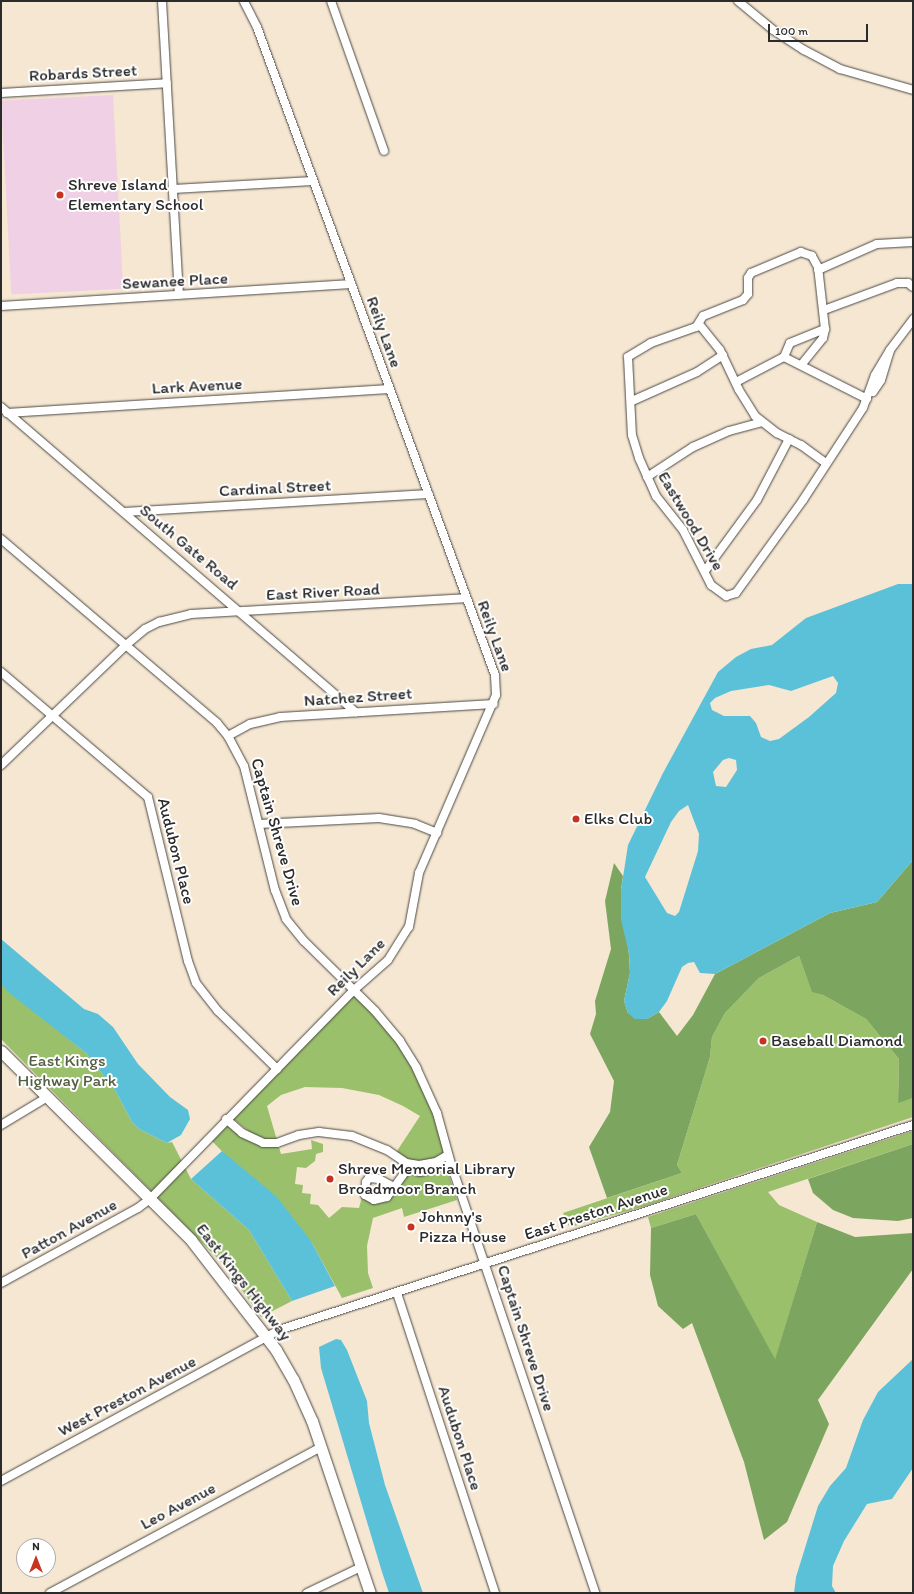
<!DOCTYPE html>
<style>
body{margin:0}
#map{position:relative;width:914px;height:1594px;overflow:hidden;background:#f6e7d2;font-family:Itim,sans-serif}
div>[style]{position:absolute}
.built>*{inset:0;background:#f0d0e5;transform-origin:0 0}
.green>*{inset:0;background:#9bc06b}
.forest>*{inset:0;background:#7ca65f}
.water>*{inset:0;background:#5bc1d8}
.roads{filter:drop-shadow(0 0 1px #494744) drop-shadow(0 0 1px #494744)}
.minor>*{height:8px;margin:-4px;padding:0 4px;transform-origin:4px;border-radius:4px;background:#fff}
.major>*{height:11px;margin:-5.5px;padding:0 5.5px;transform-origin:5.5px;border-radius:5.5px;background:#fff}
.dots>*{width:11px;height:11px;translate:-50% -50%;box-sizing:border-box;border:2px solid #fff;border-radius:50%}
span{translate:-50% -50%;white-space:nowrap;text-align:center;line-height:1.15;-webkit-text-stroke:4px #fff;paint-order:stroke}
.street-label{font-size:17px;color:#2b2b2b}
.poi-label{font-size:17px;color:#2b2b2b}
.left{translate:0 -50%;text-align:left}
.park-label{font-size:17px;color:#525f41}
.frame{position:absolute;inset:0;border:2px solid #2b2b2b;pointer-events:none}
.north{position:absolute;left:16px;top:1538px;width:40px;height:40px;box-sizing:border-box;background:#fff;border:1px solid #aaa;border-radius:50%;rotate:0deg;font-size:11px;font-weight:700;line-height:16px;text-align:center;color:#2b2b2b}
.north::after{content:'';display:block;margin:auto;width:14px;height:18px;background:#c8321e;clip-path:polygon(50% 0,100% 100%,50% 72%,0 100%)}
.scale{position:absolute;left:768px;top:24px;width:100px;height:18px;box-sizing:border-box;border:2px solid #2b2b2b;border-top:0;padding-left:5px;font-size:12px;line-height:14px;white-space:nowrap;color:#2b2b2b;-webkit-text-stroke:3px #fff;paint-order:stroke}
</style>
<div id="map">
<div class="built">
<div style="left:113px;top:95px;width:194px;height:112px;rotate:87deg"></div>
</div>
<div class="green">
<div style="clip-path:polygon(799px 956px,812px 991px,823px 995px,866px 1019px,899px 1059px,898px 1102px,913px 1098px,913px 1117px,645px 1206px,571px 1227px,568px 1225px,563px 1213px,682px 1173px,677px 1165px,710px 1057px,712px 1037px,725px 1013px,759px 978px)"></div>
<div style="clip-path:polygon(1px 984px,86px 1053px,115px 1090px,132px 1122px,139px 1129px,167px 1143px,172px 1142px,191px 1179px,249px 1230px,292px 1301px,261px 1317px,223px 1264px,1px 1039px)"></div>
<div style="clip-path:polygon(354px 990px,400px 1041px,443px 1132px,443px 1156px,419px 1165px,398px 1158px,397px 1151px,420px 1116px,403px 1106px,379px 1095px,342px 1088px,305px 1087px,281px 1095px,267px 1106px,281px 1154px,312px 1149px,311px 1140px,323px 1144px,323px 1152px,316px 1154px,315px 1161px,306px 1168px,297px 1167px,295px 1184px,303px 1185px,302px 1193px,311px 1194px,310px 1204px,318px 1205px,329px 1218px,342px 1207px,359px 1208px,362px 1197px,382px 1200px,409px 1167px,446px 1166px,457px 1200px,404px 1217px,402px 1208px,373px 1218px,367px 1246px,368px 1273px,373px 1288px,342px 1298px,312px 1243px,209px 1138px,226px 1119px,232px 1125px,252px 1134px,230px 1116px)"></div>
<div style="clip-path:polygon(913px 1131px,913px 1144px,768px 1192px,779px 1205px,817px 1222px,775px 1360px,696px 1214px,651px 1228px,648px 1217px)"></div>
</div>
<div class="forest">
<div style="clip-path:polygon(913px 860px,913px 1098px,898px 1103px,899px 1059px,866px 1019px,823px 995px,812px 992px,799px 956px,759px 978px,725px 1013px,712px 1037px,710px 1057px,677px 1165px,682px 1173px,607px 1198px,589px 1147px,610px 1112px,614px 1081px,590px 1034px,596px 1014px,595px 1001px,611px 949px,605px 901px,614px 863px,623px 876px,621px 890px,629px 955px,630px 973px,624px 1001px,628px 1013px,647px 1019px,659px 1012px,677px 1036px,693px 1015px,715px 974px,830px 913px,877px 902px)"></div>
<div style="clip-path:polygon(913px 1144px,913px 1218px,898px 1221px,853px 1218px,833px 1210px,813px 1193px,808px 1179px)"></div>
<div style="clip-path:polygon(696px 1214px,775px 1359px,817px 1222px,855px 1237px,913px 1233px,913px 1269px,818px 1400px,829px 1424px,787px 1522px,764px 1540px,744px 1462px,692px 1323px,683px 1329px,658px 1306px,650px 1275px,651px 1228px)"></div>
</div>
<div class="water">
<div style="clip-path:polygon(evenodd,898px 584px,913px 584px,913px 860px,877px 902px,830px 913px,715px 974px,700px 973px,694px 962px,688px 963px,682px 967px,667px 1001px,659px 1012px,647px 1019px,635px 1019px,628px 1013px,624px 1001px,630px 973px,629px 953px,621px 920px,621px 890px,628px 845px,663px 773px,718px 672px,736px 657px,751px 649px,772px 645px,806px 618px,898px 584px,833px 676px,838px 683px,836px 693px,809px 717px,779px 739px,770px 741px,761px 737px,756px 723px,750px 716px,724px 716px,712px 710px,710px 703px,715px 698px,731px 691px,769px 685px,791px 691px,833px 676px,898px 584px,729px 758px,736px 760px,737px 770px,726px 787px,716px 786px,713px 772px,723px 760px,729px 758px,898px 584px,688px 805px,699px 834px,698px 851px,679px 912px,675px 916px,667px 913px,645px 877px,671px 822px,679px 811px,688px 805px)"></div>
<div style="clip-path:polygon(1px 939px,84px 1009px,98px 1014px,113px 1027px,138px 1064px,170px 1097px,188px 1110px,190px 1119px,181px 1135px,167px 1143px,139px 1129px,132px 1122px,115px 1090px,86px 1053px,8px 992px,1px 984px)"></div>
<div style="clip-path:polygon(222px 1151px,277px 1197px,311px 1241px,335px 1286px,292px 1301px,249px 1230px,191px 1179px)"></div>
<div style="clip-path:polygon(336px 1339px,341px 1340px,347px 1350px,367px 1401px,369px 1423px,385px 1485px,423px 1593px,389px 1593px,382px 1572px,321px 1368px,319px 1347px)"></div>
<div style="clip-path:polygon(913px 1359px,913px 1468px,892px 1499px,867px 1504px,844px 1541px,833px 1566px,832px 1586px,836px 1593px,794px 1593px,796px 1577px,818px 1506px,830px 1486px,846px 1468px,863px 1420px,878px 1392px)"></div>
</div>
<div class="roads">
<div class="minor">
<div style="left:162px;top:1px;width:294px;rotate:86.7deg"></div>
<div style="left:331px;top:1px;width:159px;rotate:70.5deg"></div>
<div style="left:738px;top:1px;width:45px;rotate:39.6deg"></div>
<div style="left:773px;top:30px;width:37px;rotate:33deg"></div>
<div style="left:804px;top:50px;width:41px;rotate:27.8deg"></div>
<div style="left:840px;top:69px;width:76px;rotate:16deg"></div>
<div style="left:1px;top:93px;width:166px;rotate:-3.4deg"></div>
<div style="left:173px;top:189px;width:140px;rotate:-3.3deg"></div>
<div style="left:818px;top:270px;width:64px;rotate:-23.8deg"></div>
<div style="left:877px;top:244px;width:36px;rotate:-3deg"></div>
<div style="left:1px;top:306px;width:351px;rotate:-3.6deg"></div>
<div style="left:824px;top:310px;width:78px;rotate:-20.3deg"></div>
<div style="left:897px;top:283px;width:11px"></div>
<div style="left:908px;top:283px;width:6px;rotate:39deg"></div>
<div style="left:699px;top:324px;width:33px;rotate:51deg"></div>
<div style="left:720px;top:350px;width:44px;rotate:64.6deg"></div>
<div style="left:739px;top:390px;width:31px;rotate:58deg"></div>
<div style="left:755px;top:416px;width:28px;rotate:38deg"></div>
<div style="left:777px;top:433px;width:27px;rotate:27deg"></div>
<div style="left:801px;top:445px;width:31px;rotate:36deg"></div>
<div style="left:784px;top:357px;width:15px;rotate:-67deg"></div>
<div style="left:790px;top:343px;width:38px;rotate:-22deg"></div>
<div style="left:802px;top:364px;width:33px;rotate:-51deg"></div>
<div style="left:823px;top:338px;width:9px;rotate:-77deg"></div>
<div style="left:825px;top:329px;width:62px;rotate:-96.4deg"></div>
<div style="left:818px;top:267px;width:13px;rotate:-119deg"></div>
<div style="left:812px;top:256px;width:12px;rotate:-160deg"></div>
<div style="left:801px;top:252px;width:54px;rotate:157.2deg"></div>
<div style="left:751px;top:273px;width:6px;rotate:121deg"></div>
<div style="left:748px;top:278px;width:16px;rotate:90deg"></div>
<div style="left:748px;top:294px;width:8px;rotate:130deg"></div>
<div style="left:743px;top:300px;width:43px;rotate:158.2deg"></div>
<div style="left:703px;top:316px;width:13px;rotate:122deg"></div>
<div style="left:696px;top:327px;width:48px;rotate:160.4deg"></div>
<div style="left:651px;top:343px;width:27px;rotate:149deg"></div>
<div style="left:628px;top:357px;width:78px;rotate:87.1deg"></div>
<div style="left:632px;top:435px;width:24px;rotate:73deg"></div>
<div style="left:639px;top:458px;width:42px;rotate:65.9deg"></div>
<div style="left:656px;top:496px;width:43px;rotate:51.5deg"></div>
<div style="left:683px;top:530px;width:62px;rotate:63deg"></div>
<div style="left:711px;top:585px;width:19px;rotate:36deg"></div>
<div style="left:726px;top:596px;width:10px;rotate:-17deg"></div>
<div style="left:736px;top:593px;width:115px;rotate:-54.2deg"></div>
<div style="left:803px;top:500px;width:110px;rotate:-56.9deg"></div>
<div style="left:863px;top:408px;width:35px;rotate:-70deg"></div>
<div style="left:875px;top:375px;width:29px;rotate:-59deg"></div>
<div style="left:736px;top:382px;width:54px;rotate:-27.5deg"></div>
<div style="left:784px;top:357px;width:93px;rotate:26.8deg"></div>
<div style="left:873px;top:392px;width:14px;rotate:-56deg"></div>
<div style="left:881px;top:380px;width:31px;rotate:-73deg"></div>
<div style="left:890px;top:350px;width:39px;rotate:-53deg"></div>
<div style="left:632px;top:401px;width:71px;rotate:-24deg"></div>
<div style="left:697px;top:372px;width:31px;rotate:-33deg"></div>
<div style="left:1px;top:407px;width:468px;rotate:40.7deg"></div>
<div style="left:7px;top:413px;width:383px;rotate:-3.6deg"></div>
<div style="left:647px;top:477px;width:55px;rotate:-33.1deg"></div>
<div style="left:693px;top:447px;width:39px;rotate:-24deg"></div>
<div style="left:729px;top:431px;width:34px;rotate:-15deg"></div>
<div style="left:124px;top:512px;width:305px;rotate:-3.4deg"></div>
<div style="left:1px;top:539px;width:284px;rotate:40.4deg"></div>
<div style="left:217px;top:723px;width:17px;rotate:50deg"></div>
<div style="left:228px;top:736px;width:34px;rotate:62deg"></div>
<div style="left:244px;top:766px;width:128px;rotate:76deg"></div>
<div style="left:275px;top:890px;width:31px;rotate:69deg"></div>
<div style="left:286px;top:919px;width:28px;rotate:51deg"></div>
<div style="left:304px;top:941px;width:100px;rotate:44.6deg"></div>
<div style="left:375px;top:1011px;width:39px;rotate:50deg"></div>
<div style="left:400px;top:1041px;width:31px;rotate:58deg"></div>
<div style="left:416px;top:1067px;width:51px;rotate:65.5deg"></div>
<div style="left:437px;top:1113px;width:53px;rotate:74.6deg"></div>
<div style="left:451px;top:1164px;width:453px;rotate:71.4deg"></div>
<div style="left:705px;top:571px;width:88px;rotate:-53.8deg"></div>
<div style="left:757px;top:500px;width:69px;rotate:-62.3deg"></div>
<div style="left:1px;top:672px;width:193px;rotate:40.4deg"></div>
<div style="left:148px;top:797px;width:169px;rotate:76.3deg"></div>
<div style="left:188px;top:961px;width:23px;rotate:70deg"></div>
<div style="left:196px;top:983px;width:36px;rotate:52deg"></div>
<div style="left:218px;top:1011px;width:83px;rotate:44.5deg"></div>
<div style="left:228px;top:736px;width:25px;rotate:-29deg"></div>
<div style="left:250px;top:724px;width:31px;rotate:-13deg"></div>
<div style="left:280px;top:717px;width:214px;rotate:-3.5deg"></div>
<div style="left:1px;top:765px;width:173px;rotate:-43.8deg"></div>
<div style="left:126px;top:645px;width:25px;rotate:-40deg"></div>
<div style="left:145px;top:629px;width:16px;rotate:-27deg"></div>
<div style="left:159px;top:622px;width:33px;rotate:-14deg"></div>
<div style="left:191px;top:614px;width:274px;rotate:-3.3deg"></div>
<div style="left:259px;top:824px;width:120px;rotate:-2.9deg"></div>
<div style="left:379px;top:818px;width:36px;rotate:9deg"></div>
<div style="left:415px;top:824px;width:24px;rotate:22deg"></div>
<div style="left:226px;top:1119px;width:21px;rotate:41deg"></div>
<div style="left:242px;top:1133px;width:23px;rotate:25deg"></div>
<div style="left:263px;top:1143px;width:14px"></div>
<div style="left:277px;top:1143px;width:23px;rotate:-20deg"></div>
<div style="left:299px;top:1135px;width:20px;rotate:-9deg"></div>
<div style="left:319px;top:1132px;width:33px;rotate:7deg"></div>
<div style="left:352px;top:1136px;width:38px;rotate:22deg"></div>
<div style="left:387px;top:1150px;width:23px;rotate:34deg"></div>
<div style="left:1px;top:1125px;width:52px;rotate:-31deg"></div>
<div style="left:448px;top:1155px;width:14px;rotate:150deg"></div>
<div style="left:436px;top:1162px;width:17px;rotate:170deg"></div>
<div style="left:419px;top:1165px;width:13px;rotate:-171deg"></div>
<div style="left:406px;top:1163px;width:11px;rotate:41deg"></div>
<div style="left:414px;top:1170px;width:6px;rotate:18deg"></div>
<div style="left:420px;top:1172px;width:32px;rotate:-14deg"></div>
<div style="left:394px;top:1187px;width:17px;rotate:-152deg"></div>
<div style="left:379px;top:1179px;width:10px;rotate:-174deg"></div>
<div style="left:369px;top:1178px;width:5px;rotate:127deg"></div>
<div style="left:366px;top:1182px;width:13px;rotate:94deg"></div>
<div style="left:365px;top:1195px;width:10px;rotate:29deg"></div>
<div style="left:374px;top:1200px;width:13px;rotate:-13deg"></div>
<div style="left:387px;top:1197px;width:37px;rotate:-54deg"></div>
<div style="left:1px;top:1283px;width:156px;rotate:-28.7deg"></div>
<div style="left:138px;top:1208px;width:15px;rotate:-37deg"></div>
<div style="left:150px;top:1199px;width:292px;rotate:-45.7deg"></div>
<div style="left:354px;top:990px;width:45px;rotate:-41.4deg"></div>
<div style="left:388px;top:960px;width:39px;rotate:-58deg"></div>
<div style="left:409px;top:927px;width:55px;rotate:-79.5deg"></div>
<div style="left:419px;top:873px;width:194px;rotate:-66.6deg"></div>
<div style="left:496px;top:695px;width:20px;rotate:-93deg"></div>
<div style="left:495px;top:675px;width:690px;rotate:-110.17deg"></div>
<div style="left:257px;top:27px;width:29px;rotate:-117deg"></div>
<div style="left:397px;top:1293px;width:316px;rotate:71.9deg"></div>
<div style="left:1px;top:1481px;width:316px;rotate:-28.5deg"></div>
<div style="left:279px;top:1330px;width:666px;rotate:-17.92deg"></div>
<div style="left:50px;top:1593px;width:308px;rotate:-28.3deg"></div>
<div style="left:307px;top:1593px;width:60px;rotate:-25.7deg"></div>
</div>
<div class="major">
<div style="left:1px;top:1051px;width:268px;rotate:44.8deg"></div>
<div style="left:191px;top:1240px;width:139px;rotate:52.3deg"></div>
<div style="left:276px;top:1350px;width:34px;rotate:60deg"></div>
<div style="left:293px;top:1379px;width:46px;rotate:65.7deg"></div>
<div style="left:312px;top:1421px;width:182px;rotate:71.4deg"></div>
</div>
</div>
<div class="dots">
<div style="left:60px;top:195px;background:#c8321e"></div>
<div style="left:576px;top:819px;background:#c8321e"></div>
<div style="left:763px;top:1041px;background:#c8321e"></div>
<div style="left:330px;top:1179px;background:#c8321e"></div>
<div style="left:411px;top:1227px;background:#c8321e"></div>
</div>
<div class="street-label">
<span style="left:83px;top:73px;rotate:-3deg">Robards Street</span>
<span style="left:175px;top:281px;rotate:-3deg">Sewanee Place</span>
<span style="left:384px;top:332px;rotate:70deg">Reily Lane</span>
<span style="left:197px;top:386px;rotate:-3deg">Lark Avenue</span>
<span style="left:275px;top:488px;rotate:-3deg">Cardinal Street</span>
<span style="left:691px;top:521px;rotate:59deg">Eastwood Drive</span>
<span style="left:189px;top:547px;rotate:40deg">South Gate Road</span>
<span style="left:323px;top:592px;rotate:-3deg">East River Road</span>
<span style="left:495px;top:636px;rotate:70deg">Reily Lane</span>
<span style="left:358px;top:697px;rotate:-4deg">Natchez Street</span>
<span style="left:277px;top:832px;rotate:74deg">Captain Shreve Drive</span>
<span style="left:176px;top:851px;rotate:76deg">Audubon Place</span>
<span style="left:356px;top:967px;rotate:-45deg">Reily Lane</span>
<span style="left:596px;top:1212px;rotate:-18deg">East Preston Avenue</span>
<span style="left:69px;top:1229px;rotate:-29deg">Patton Avenue</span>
<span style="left:244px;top:1282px;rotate:52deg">East Kings Highway</span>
<span style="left:526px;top:1338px;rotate:72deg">Captain Shreve Drive</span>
<span style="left:127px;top:1396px;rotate:-28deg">West Preston Avenue</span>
<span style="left:460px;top:1438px;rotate:72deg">Audubon Place</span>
<span style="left:178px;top:1506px;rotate:-28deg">Leo Avenue</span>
</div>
<div class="poi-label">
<span class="left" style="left:68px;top:195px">Shreve Island<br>Elementary School</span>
<span class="left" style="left:584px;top:819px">Elks Club</span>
<span class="left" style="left:771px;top:1041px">Baseball Diamond</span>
<span class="left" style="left:338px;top:1179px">Shreve Memorial Library<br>Broadmoor Branch</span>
<span class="left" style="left:419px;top:1227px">Johnny's<br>Pizza House</span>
</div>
<div class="park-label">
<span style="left:67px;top:1071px">East Kings<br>Highway Park</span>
</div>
<div class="frame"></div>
<div class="north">N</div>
<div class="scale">100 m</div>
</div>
